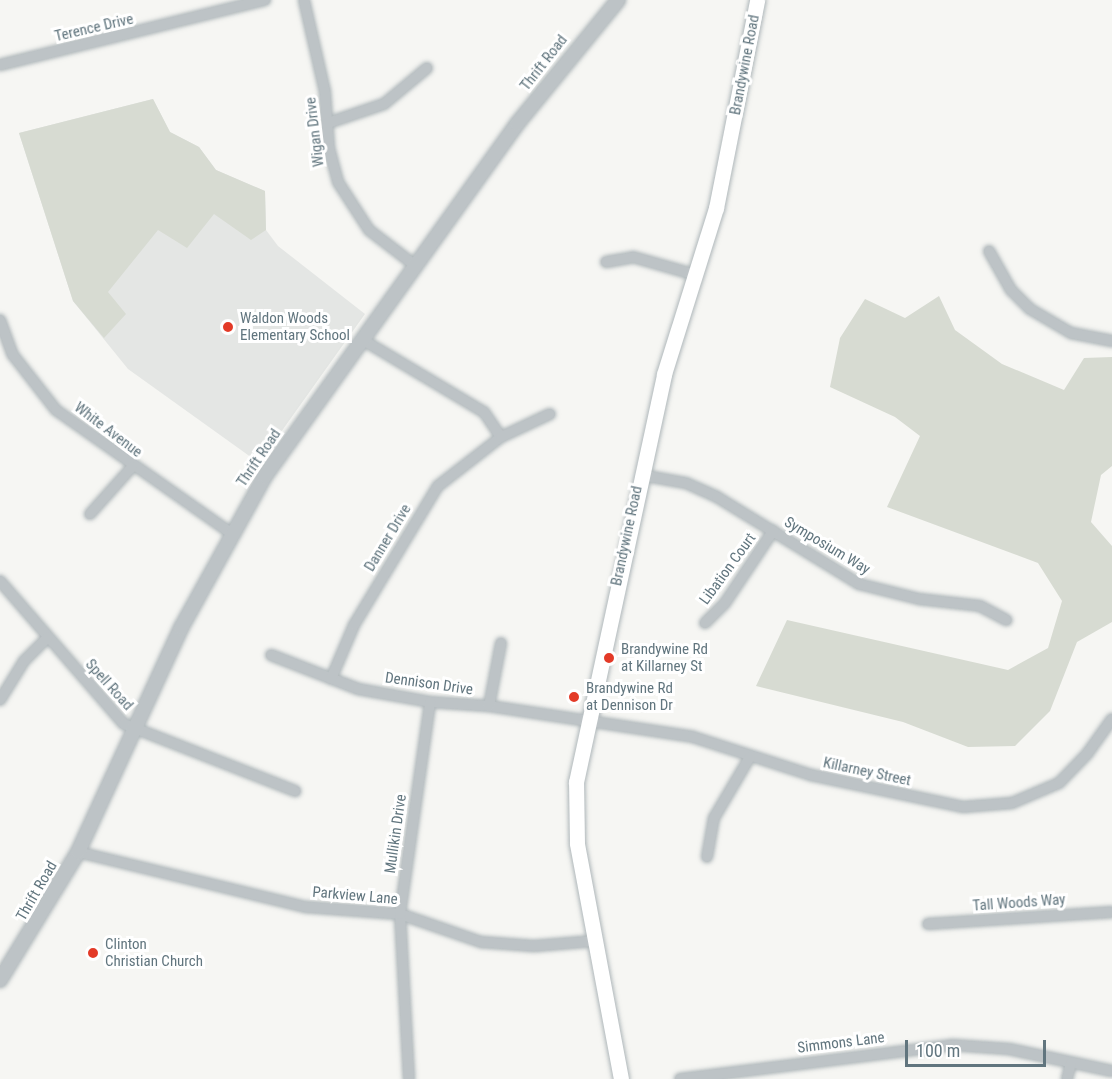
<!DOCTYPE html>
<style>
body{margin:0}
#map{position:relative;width:1112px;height:1079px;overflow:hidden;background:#f6f6f3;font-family:"Roboto Condensed",sans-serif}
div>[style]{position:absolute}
.built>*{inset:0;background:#e4e6e4}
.green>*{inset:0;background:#d7dbd2}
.roads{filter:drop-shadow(0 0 2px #afb7ba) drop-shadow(0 0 2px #afb7ba)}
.minor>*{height:10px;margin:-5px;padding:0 5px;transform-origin:5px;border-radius:5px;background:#bdc3c6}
.tertiary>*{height:14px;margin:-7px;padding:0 7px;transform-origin:7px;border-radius:7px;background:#bdc3c6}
.secondary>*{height:15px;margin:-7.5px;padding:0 7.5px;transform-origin:7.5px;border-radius:7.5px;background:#fff}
.dots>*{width:16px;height:16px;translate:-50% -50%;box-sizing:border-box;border:3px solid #fff;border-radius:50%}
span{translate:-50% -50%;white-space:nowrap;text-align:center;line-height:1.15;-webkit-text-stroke:6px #fff;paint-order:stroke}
.street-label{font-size:15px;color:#61757e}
.poi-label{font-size:15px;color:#61757e}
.left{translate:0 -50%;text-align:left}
.scale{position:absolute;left:905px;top:1040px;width:141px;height:27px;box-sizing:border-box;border:3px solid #61757e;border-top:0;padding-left:8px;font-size:18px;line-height:21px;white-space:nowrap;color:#61757e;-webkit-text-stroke:4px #fff;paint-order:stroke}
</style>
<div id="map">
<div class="built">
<div style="clip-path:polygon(153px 99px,170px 132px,199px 147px,216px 170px,265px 191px,266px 230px,278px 246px,365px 314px,259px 463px,128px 369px,73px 301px,19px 133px)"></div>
</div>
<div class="green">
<div style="clip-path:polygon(153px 99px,170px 132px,199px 147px,216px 170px,265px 191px,266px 230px,251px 240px,214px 214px,187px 248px,158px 230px,108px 292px,126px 314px,104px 338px,73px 301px,19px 133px)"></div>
<div style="clip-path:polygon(939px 296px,955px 330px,1002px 364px,1064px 390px,1084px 358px,1112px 357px,1112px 466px,1101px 475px,1091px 522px,1112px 546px,1112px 622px,1077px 642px,1050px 711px,1015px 746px,968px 747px,903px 722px,756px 686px,787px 620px,1008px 670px,1048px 648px,1062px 601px,1038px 563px,887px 507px,920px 436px,895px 417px,830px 387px,840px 338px,865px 299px,905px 318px)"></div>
</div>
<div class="roads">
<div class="minor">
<div style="left:304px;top:0;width:94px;rotate:77.1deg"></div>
<div style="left:325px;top:92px;width:56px;rotate:85.9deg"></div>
<div style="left:329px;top:148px;width:35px;rotate:75deg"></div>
<div style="left:338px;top:182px;width:57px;rotate:57.1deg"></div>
<div style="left:369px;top:230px;width:59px;rotate:37.5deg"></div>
<div style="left:0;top:65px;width:273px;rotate:-13.8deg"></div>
<div style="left:328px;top:123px;width:59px;rotate:-18.7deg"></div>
<div style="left:384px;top:104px;width:56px;rotate:-39.9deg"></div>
<div style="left:989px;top:251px;width:45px;rotate:60.6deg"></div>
<div style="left:1011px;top:290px;width:27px;rotate:45deg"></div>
<div style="left:1030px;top:309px;width:48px;rotate:30.3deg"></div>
<div style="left:1071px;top:333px;width:42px;rotate:11deg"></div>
<div style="left:606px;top:262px;width:27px;rotate:-10deg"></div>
<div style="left:633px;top:257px;width:66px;rotate:15.9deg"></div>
<div style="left:0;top:320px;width:37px;rotate:70deg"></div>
<div style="left:13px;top:355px;width:70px;rotate:52deg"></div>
<div style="left:56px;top:410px;width:214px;rotate:35.1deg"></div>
<div style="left:363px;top:340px;width:141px;rotate:30.8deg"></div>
<div style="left:484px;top:412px;width:30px;rotate:56deg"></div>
<div style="left:641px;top:475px;width:46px;rotate:10.1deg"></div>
<div style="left:686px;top:483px;width:34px;rotate:24deg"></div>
<div style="left:717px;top:497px;width:167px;rotate:31.5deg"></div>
<div style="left:859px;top:584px;width:62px;rotate:14deg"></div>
<div style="left:919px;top:599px;width:61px;rotate:6.5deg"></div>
<div style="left:980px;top:606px;width:30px;rotate:28deg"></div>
<div style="left:90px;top:514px;width:63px;rotate:-48.2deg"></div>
<div style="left:0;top:581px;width:189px;rotate:49.1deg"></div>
<div style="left:124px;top:724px;width:184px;rotate:21.4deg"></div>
<div style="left:705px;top:623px;width:28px;rotate:-45deg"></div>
<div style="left:725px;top:603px;width:87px;rotate:-56.3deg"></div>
<div style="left:271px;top:655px;width:93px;rotate:21.3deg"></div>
<div style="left:358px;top:689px;width:73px;rotate:10.2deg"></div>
<div style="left:430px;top:702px;width:59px;rotate:3.9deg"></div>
<div style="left:489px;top:706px;width:206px;rotate:8.6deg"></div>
<div style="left:693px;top:737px;width:124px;rotate:17.9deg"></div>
<div style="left:811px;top:775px;width:155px;rotate:11.9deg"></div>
<div style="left:963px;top:807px;width:49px;rotate:-4.7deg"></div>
<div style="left:1012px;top:803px;width:51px;rotate:-23.1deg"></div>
<div style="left:1059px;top:783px;width:40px;rotate:-46deg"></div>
<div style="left:1087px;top:754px;width:43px;rotate:-54.5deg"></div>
<div style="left:331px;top:679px;width:59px;rotate:-66.9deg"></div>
<div style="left:354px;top:625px;width:162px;rotate:-58.9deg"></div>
<div style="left:438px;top:486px;width:80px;rotate:-37.9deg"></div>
<div style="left:501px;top:437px;width:54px;rotate:-25.1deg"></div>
<div style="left:0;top:700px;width:46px;rotate:-58.4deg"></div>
<div style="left:24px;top:661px;width:33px;rotate:-45deg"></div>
<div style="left:489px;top:706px;width:64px;rotate:-79.2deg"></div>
<div style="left:78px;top:852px;width:235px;rotate:13.6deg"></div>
<div style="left:306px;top:907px;width:94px;rotate:4.3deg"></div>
<div style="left:400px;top:914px;width:86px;rotate:19.1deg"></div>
<div style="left:481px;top:942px;width:53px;rotate:4.3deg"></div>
<div style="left:534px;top:946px;width:60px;rotate:-4.8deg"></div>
<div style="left:707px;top:857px;width:40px;rotate:-80deg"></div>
<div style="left:714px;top:818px;width:71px;rotate:-59.5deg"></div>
<div style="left:928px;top:924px;width:184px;rotate:-3.7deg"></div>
<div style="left:409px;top:1079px;width:165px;rotate:-93.1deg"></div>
<div style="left:400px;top:914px;width:214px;rotate:-81.9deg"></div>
<div style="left:680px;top:1079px;width:274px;rotate:-7.1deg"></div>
<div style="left:952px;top:1045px;width:57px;rotate:4deg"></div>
<div style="left:1009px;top:1049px;width:105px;rotate:12.1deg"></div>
<div style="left:1067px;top:1079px;width:16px;rotate:-76deg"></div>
</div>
<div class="tertiary">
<div style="left:0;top:980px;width:150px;rotate:-58.6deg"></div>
<div style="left:78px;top:852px;width:247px;rotate:-65.3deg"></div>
<div style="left:181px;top:628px;width:174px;rotate:-61.1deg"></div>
<div style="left:265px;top:476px;width:433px;rotate:-54.4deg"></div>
<div style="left:517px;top:124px;width:160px;rotate:-50.8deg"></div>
</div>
<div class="secondary">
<div style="left:621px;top:1079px;width:240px;rotate:-100.6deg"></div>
<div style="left:577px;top:843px;width:61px;rotate:-90.9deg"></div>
<div style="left:576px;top:782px;width:417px;rotate:-77.8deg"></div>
<div style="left:664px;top:374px;width:174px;rotate:-72.6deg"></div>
<div style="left:716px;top:208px;width:212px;rotate:-78.8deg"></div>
</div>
</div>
<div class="dots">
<div style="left:228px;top:327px;background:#e33a27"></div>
<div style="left:609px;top:658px;background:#e33a27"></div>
<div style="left:574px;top:697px;background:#e33a27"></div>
<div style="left:93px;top:953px;background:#e33a27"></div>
</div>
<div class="street-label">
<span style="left:94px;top:28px;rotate:-13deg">Terence Drive</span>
<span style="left:544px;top:63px;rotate:-52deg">Thrift Road</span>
<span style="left:745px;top:65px;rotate:-79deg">Brandywine Road</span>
<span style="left:315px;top:132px;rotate:-97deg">Wigan Drive</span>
<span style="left:108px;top:430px;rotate:37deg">White Avenue</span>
<span style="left:259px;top:458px;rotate:-56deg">Thrift Road</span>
<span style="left:627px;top:536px;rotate:-78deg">Brandywine Road</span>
<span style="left:388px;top:538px;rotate:-59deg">Danner Drive</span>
<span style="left:827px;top:546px;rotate:31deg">Symposium Way</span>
<span style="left:728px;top:569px;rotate:-54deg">Libation Court</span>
<span style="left:429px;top:684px;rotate:8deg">Dennison Drive</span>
<span style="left:109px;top:685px;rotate:48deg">Spell Road</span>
<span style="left:867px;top:772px;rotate:12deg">Killarney Street</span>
<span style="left:396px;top:834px;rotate:-82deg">Mullikin Drive</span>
<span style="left:37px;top:891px;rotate:-60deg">Thrift Road</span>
<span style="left:355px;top:896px;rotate:5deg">Parkview Lane</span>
<span style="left:1019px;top:903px;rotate:-4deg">Tall Woods Way</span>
<span style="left:841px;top:1043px;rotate:-7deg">Simmons Lane</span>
</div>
<div class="poi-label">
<span class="left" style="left:240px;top:327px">Waldon Woods<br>Elementary School</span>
<span class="left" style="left:621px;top:658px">Brandywine Rd<br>at Killarney St</span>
<span class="left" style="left:586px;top:697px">Brandywine Rd<br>at Dennison Dr</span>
<span class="left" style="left:105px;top:953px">Clinton<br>Christian Church</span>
</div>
<div class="scale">100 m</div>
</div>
